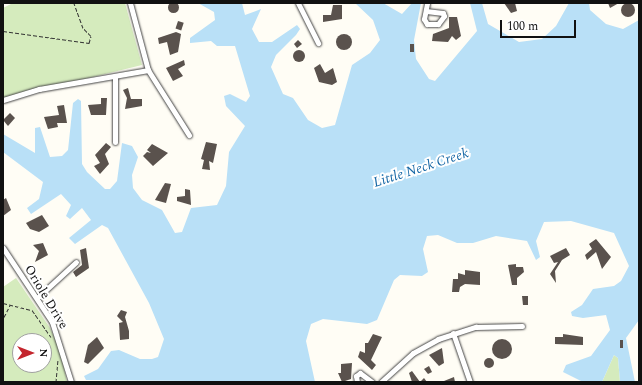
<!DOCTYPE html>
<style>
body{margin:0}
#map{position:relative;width:642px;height:385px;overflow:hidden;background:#fffdf5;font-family:Spectral,serif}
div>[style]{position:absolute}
.green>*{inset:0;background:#d5ebbd}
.water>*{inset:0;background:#b9e0f7}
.building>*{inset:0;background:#5a524d;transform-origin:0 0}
.round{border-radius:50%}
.path>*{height:1px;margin-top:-0.5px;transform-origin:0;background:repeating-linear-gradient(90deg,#333 0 4px,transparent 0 6px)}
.roads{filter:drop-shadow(0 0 1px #444) drop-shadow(0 0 1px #444)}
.minor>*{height:5px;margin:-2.5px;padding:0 2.5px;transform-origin:2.5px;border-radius:2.5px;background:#fff}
span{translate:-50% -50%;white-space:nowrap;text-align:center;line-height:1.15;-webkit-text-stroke:4px #fff;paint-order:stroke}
.street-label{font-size:13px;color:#111}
.water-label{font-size:14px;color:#1768a6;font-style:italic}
.frame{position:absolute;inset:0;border:4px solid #111;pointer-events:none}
.north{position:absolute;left:12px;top:333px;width:40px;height:40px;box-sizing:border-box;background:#fff;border:1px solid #a0a0a0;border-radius:50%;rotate:90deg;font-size:11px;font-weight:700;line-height:16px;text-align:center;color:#111}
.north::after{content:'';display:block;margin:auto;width:14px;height:18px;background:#c4262e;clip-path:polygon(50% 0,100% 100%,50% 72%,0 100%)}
.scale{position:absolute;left:500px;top:20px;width:76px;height:18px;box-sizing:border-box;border:2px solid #111;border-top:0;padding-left:5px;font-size:12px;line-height:14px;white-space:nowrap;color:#111;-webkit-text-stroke:3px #fff;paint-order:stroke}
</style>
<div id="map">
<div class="green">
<div style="clip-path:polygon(13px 3px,125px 3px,142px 65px,3px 99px,3px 8px)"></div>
<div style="clip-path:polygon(evenodd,16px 278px,50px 328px,60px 350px,67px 382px,3px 382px,3px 287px,16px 278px,20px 341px,44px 341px,44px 365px,20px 365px,20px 341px)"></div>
<div style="clip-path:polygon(614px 355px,618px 358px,620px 382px,602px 382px)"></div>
</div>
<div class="water">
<div style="clip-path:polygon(198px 3px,242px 3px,245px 15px,261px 9px,252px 29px,259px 42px,272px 42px,297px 25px,300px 29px,296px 35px,276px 55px,271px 67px,283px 94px,293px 98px,308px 120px,322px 128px,335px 125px,352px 65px,370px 53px,380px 40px,373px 20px,355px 3px,383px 3px,402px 14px,412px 3px,421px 3px,414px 40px,416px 59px,429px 79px,435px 81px,477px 31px,470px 3px,482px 3px,488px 24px,519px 42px,542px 39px,556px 26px,569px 3px,589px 3px,590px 10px,606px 24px,623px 29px,639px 20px,639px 320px,626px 338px,635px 382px,620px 382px,618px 358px,614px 355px,602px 382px,583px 382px,563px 372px,566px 365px,591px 356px,610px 330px,606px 315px,583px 318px,572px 316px,571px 312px,582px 305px,593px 289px,614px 286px,621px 281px,629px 266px,614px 233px,571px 221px,544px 222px,536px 241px,540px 257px,536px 260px,527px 241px,496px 236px,473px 243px,457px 243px,438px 235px,427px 236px,423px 249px,428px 272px,422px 276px,400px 275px,394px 280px,377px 320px,367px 324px,323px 319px,311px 324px,306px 341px,315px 382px,86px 380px,84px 376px,98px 369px,111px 351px,119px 350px,140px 359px,152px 359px,158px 357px,164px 339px,149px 303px,108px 228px,102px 225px,75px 244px,69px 238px,91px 220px,82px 208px,70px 219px,66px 216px,71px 205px,61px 194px,31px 214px,27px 208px,39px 199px,43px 182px,3px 152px,3px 134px,35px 153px,35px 128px,40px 127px,50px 157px,62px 156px,68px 150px,73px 103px,78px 99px,81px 101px,82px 164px,87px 172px,105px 189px,110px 189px,117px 181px,122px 143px,132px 146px,138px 157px,132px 175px,133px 188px,142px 200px,162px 210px,175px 233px,182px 232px,191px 208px,217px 205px,226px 186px,229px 152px,245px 126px,226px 106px,224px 96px,230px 94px,246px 102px,250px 96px,235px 46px,217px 46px,211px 41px,190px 43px,190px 38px,215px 20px,214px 12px)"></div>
</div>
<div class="building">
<div class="round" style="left:167.5px;top:1.5px;width:11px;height:11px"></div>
<div style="clip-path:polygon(504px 3px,515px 3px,517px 11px,511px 13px)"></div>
<div style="clip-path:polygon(608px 3px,619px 3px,610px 8px)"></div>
<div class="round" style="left:621px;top:3px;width:14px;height:14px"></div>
<div style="clip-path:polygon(333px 5px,342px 5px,342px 19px,323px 22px,323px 15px,331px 15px)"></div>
<div style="clip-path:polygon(449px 17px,457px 17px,461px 36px,456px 40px,452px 36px,448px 42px,432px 41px,433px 34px,449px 28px)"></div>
<div style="left:178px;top:21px;width:6px;height:8px;rotate:18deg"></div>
<div style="clip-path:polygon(176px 32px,181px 34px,178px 52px,170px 55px,167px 42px,159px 44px,158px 38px)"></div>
<div class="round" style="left:336px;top:34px;width:16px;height:16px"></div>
<div style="clip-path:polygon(298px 40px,302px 44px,297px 48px,294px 44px)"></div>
<div style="left:410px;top:44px;width:4px;height:8px"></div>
<div class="round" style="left:293px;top:50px;width:12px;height:12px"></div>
<div style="clip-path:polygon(184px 60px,185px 65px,178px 69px,183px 76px,173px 81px,166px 68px)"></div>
<div style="clip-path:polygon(320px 64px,325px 73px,333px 68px,337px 82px,332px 85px,319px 82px,314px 68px)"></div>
<div style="clip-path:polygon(128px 88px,131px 99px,142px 99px,142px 106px,125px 109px,127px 98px,123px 90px)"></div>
<div style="clip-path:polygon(101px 98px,107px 98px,106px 115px,91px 115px,88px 105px,101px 104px)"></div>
<div style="clip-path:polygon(64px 105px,67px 123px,57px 123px,58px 127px,48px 129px,44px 117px,59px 115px,57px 106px)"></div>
<div style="clip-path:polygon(10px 113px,15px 118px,8px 126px,3px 120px)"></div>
<div style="clip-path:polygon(206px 142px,217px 144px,213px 163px,209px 161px,210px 170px,202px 169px,204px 160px,201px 159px)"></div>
<div style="clip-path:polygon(106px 143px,111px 147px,105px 154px,109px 164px,100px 174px,94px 166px,100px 163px,95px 155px)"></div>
<div style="clip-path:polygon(152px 144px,168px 153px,153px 166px,143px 156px,147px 152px,151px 153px,147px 150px)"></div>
<div style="clip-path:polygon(165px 183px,171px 184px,166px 203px,155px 200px)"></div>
<div style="clip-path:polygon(185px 189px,190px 190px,191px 205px,177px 201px,177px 197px,185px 196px)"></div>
<div style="clip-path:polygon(6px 198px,11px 210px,3px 216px,3px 200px)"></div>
<div style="clip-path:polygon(42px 215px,49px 226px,39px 232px,30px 229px,26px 223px)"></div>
<div style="clip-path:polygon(596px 239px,611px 257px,602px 269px,596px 252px,587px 260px,585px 255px,592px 249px,589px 244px)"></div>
<div style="clip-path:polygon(43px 243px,48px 255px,35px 262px,39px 251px,33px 245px)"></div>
<div style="clip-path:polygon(86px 248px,89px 268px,76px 277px,73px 272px,82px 265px,80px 250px)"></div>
<div style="clip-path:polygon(566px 248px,570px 255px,562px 260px,555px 271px,556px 283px,550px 274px,558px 262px,554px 263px,550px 256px)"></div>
<div style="clip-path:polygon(516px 264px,516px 267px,523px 267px,524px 272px,517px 278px,517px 285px,512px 285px,508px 265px)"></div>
<div style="clip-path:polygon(465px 270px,480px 272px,480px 285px,465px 284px,460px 287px,459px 292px,452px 292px,453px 279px,458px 279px,458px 273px,465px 275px)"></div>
<div style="clip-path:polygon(522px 296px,528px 296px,528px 305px,523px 305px)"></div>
<div style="clip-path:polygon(121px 310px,127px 312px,125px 317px,129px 331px,129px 339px,120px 340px,119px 323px,123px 322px,117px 316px)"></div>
<div style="clip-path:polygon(373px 334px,382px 337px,371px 360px,376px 365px,372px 370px,358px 357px,360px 351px,365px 353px,365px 343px,368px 343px)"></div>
<div style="clip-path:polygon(563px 334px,583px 337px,583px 345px,555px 344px,555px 337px,563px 337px)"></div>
<div style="clip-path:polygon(97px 337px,104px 348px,88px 364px,84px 362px,88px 345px)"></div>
<div class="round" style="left:492px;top:339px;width:20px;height:20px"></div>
<div style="left:620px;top:340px;width:3px;height:8px"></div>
<div style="clip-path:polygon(442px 348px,444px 363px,439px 366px,429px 355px)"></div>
<div class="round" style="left:484px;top:358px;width:10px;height:10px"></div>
<div style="clip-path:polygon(352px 363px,351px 379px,342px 382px,338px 373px,341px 373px,341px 364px)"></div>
<div style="clip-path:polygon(429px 366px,432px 372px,428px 374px,424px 369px)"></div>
<div style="clip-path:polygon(412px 371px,420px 382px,424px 378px,427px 382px,412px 382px,409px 373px)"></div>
<div style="clip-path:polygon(454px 377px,455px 382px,444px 382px,444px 381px)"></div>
</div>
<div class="path">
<div style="left:3px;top:31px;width:87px;rotate:7.9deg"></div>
<div style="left:89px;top:43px;width:7px;rotate:-74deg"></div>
<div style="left:91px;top:36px;width:11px;rotate:-135deg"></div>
<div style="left:83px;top:28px;width:27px;rotate:-110deg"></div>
<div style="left:3px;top:303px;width:30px;rotate:14deg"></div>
<div style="left:32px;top:310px;width:33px;rotate:55deg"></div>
<div style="left:4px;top:317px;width:13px;rotate:-63deg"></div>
<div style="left:56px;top:382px;width:23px;rotate:-85deg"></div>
</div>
<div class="roads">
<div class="minor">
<div style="left:130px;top:3px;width:69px;rotate:75deg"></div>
<div style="left:148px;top:70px;width:77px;rotate:57.8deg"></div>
<div style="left:298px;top:3px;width:45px;rotate:63.4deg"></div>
<div style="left:426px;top:11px;width:17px;rotate:7deg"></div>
<div style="left:443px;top:13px;width:3px;rotate:72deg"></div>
<div style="left:444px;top:16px;width:10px;rotate:127deg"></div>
<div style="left:438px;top:24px;width:11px;rotate:180deg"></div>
<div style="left:427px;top:24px;width:6px;rotate:-121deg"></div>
<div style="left:424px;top:19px;width:16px;rotate:-79deg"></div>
<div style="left:115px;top:77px;width:65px;rotate:90deg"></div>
<div style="left:3px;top:100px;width:38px;rotate:-17deg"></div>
<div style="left:39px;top:89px;width:111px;rotate:-9.9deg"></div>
<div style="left:3px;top:248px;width:89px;rotate:56.5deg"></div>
<div style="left:52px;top:322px;width:63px;rotate:72.4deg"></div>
<div style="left:37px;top:298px;width:53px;rotate:-42.7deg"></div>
<div style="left:453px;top:333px;width:52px;rotate:70.9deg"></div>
<div style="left:357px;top:382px;width:6px;rotate:-99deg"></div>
<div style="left:356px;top:376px;width:5px;rotate:-37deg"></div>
<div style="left:360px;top:373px;width:15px;rotate:37deg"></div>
<div style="left:381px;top:382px;width:43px;rotate:-42.2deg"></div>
<div style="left:413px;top:353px;width:29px;rotate:-29deg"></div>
<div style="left:438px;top:339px;width:40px;rotate:-18deg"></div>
<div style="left:476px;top:327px;width:46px;rotate:-1.2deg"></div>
</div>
</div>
<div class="street-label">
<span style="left:46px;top:297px;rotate:59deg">Oriole Drive</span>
</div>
<div class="water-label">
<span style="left:421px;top:168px;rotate:-18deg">Little Neck Creek</span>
</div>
<div class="frame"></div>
<div class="north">N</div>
<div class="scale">100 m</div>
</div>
